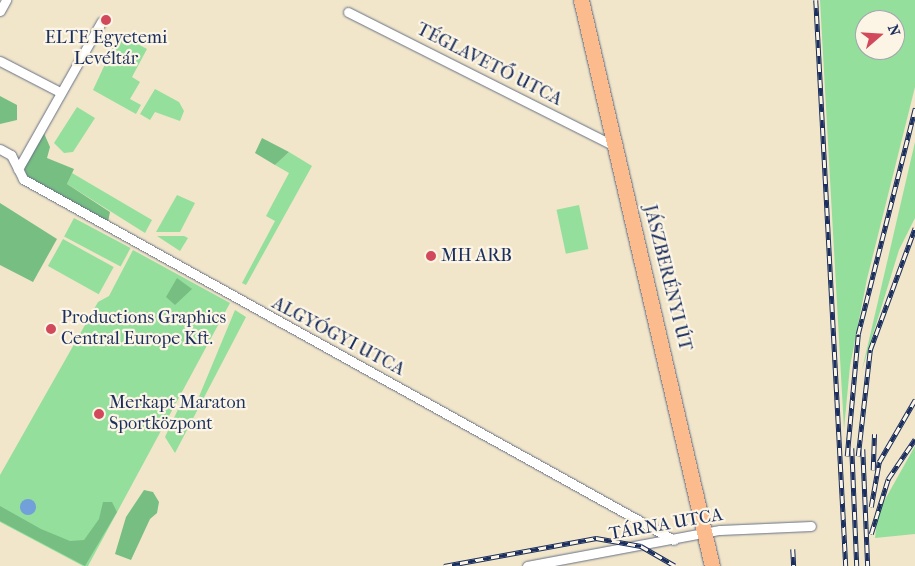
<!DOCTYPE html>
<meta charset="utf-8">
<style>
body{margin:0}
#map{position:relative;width:915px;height:566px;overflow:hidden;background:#f1e6ca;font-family:"IM FELL French Canon",serif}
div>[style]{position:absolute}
.green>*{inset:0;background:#94df9b;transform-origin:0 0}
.forest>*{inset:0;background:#77be83}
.water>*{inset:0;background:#71a0da}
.round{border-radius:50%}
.roads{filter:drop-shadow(0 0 1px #666f84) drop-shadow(0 0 1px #666f84)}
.street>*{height:9px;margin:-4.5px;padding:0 4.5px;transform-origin:4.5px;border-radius:4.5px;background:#fff}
.primary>*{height:15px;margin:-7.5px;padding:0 7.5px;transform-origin:7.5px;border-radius:7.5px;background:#fbbb8d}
.rail>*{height:4.5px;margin-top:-2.25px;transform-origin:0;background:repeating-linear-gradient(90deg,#fcf5e5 0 8px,#1b2f5e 0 16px);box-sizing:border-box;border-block:1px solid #1b2f5e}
.dots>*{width:14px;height:14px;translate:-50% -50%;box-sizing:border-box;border:2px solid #fcf5e5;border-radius:50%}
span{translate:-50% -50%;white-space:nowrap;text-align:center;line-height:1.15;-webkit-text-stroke:4.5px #fcf5e5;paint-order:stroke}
.poi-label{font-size:18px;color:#1b2f5e}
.left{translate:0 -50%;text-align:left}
.street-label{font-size:18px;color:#1b2f5e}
.north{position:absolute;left:855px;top:10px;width:50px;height:50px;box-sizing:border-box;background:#fcf5e5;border:1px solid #a2a6af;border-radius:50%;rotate:71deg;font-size:14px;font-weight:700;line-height:20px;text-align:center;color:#1b2f5e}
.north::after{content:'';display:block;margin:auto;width:18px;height:22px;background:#d1495b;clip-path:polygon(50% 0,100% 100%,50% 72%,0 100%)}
</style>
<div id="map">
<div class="green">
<div style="clip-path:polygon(evenodd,820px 0,915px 0,915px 87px,867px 279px,850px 366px,844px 429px,820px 0,865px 20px,895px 20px,895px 50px,865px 50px,865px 20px)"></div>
<div style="clip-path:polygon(119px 34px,147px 49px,132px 77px,140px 82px,130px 99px,141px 105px,136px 114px,93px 90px)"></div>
<div style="clip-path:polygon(155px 89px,179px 102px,184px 111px,180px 121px,155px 112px,150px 120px,140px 114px)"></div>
<div style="clip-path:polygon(77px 107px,95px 118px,73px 152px,64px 153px,54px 143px)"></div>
<div style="clip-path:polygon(915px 142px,915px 218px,899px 250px,862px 370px)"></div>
<div style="clip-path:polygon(289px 152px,312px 166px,246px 285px,242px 283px,275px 221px,266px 216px,289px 173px,275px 165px)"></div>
<div style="clip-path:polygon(72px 173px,152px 220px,145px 233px,67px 184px)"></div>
<div style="clip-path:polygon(177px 195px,195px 203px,180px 232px,156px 232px)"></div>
<div style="left:579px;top:205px;width:45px;height:23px;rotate:78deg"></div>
<div style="left:74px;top:218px;width:64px;height:21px;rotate:28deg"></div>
<div style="clip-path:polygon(157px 236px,184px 236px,188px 238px,180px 251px)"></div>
<div style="left:63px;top:239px;width:58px;height:31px;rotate:29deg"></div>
<div style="clip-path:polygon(133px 250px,230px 303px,88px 566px,83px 566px,0 522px,0 475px,98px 302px,109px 296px)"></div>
<div style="clip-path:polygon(235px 310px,246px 317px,175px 453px,165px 437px,181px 403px,198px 399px)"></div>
<div style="clip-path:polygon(915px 446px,915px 534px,875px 538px,878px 512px)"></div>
</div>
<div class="forest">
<div style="clip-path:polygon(0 96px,17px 105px,17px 120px,0 124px)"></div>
<div style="clip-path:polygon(43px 131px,50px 147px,47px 158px,74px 169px,67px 184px,110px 212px,108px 222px,26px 176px,24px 164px)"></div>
<div style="clip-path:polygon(262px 138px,289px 152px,275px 165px,255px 153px)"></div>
<div style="clip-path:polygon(0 203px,57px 239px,33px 282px,0 265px)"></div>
<div style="clip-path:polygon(177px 278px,192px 289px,175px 305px,166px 297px)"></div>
<div style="clip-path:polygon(144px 490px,153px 492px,159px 502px,157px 513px,150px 519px,131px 560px,115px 554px,126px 517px)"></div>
<div style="clip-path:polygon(103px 502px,112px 502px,117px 512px,85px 566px,0 521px,0 506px,41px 529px,70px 541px,84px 540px,99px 519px)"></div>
</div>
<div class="water">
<div class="round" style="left:20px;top:499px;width:16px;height:16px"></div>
</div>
<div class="roads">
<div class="street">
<div style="left:0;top:11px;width:13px;rotate:-61deg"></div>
<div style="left:348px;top:12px;width:300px;rotate:26.7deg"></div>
<div style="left:0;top:61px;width:68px;rotate:27.3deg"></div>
<div style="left:0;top:149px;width:13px;rotate:29deg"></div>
<div style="left:11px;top:155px;width:27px;rotate:63deg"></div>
<div style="left:23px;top:179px;width:744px;rotate:29.01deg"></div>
<div style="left:18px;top:169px;width:169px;rotate:-60.5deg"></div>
<div style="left:527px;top:566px;width:196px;rotate:-10.6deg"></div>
<div style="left:720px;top:530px;width:91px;rotate:-2.5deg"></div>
</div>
<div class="primary">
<div style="left:581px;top:0;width:581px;rotate:76.97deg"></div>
</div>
</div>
<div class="rail">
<div style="left:816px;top:0;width:567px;rotate:86.97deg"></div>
<div style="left:852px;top:448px;width:118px;rotate:87.6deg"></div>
<div style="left:863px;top:449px;width:117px;rotate:87.6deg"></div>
<div style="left:847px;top:456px;width:122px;rotate:-84.8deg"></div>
<div style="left:858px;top:334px;width:233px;rotate:-75.8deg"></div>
<div style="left:858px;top:456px;width:107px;rotate:-83.5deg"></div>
<div style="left:870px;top:350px;width:130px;rotate:-69.8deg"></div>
<div style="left:873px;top:470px;width:36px;rotate:-88deg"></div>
<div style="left:871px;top:507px;width:46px;rotate:-79.9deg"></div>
<div style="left:879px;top:462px;width:72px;rotate:-59.9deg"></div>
<div style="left:871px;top:534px;width:58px;rotate:-72.8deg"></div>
<div style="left:888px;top:479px;width:48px;rotate:-56deg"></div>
<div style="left:793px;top:549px;width:17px;rotate:87deg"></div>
<div style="left:444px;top:566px;width:155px;rotate:-10.4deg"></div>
<div style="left:596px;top:538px;width:46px;rotate:10.1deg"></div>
<div style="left:641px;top:546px;width:39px;rotate:30deg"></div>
</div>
<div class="dots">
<div style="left:106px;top:20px;background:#d1495b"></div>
<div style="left:431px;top:256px;background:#d1495b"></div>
<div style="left:51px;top:329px;background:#d1495b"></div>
<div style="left:99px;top:414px;background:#d1495b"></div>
</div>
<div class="poi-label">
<span style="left:106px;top:49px">ELTE Egyetemi<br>Levéltár</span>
<span class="left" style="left:441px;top:256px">MH ARB</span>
<span class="left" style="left:61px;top:329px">Productions Graphics<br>Central Europe Kft.</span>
<span class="left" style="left:109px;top:414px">Merkapt Maraton<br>Sportközpont</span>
</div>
<div class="street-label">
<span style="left:489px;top:65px;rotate:27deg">TÉGLAVETŐ UTCA</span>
<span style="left:667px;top:278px;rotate:76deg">JÁSZBERÉNYI ÚT</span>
<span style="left:338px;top:337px;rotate:28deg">ALGYÓGYI UTCA</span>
<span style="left:666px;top:525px;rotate:-10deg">TÁRNA UTCA</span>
</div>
<div class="north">N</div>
</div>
